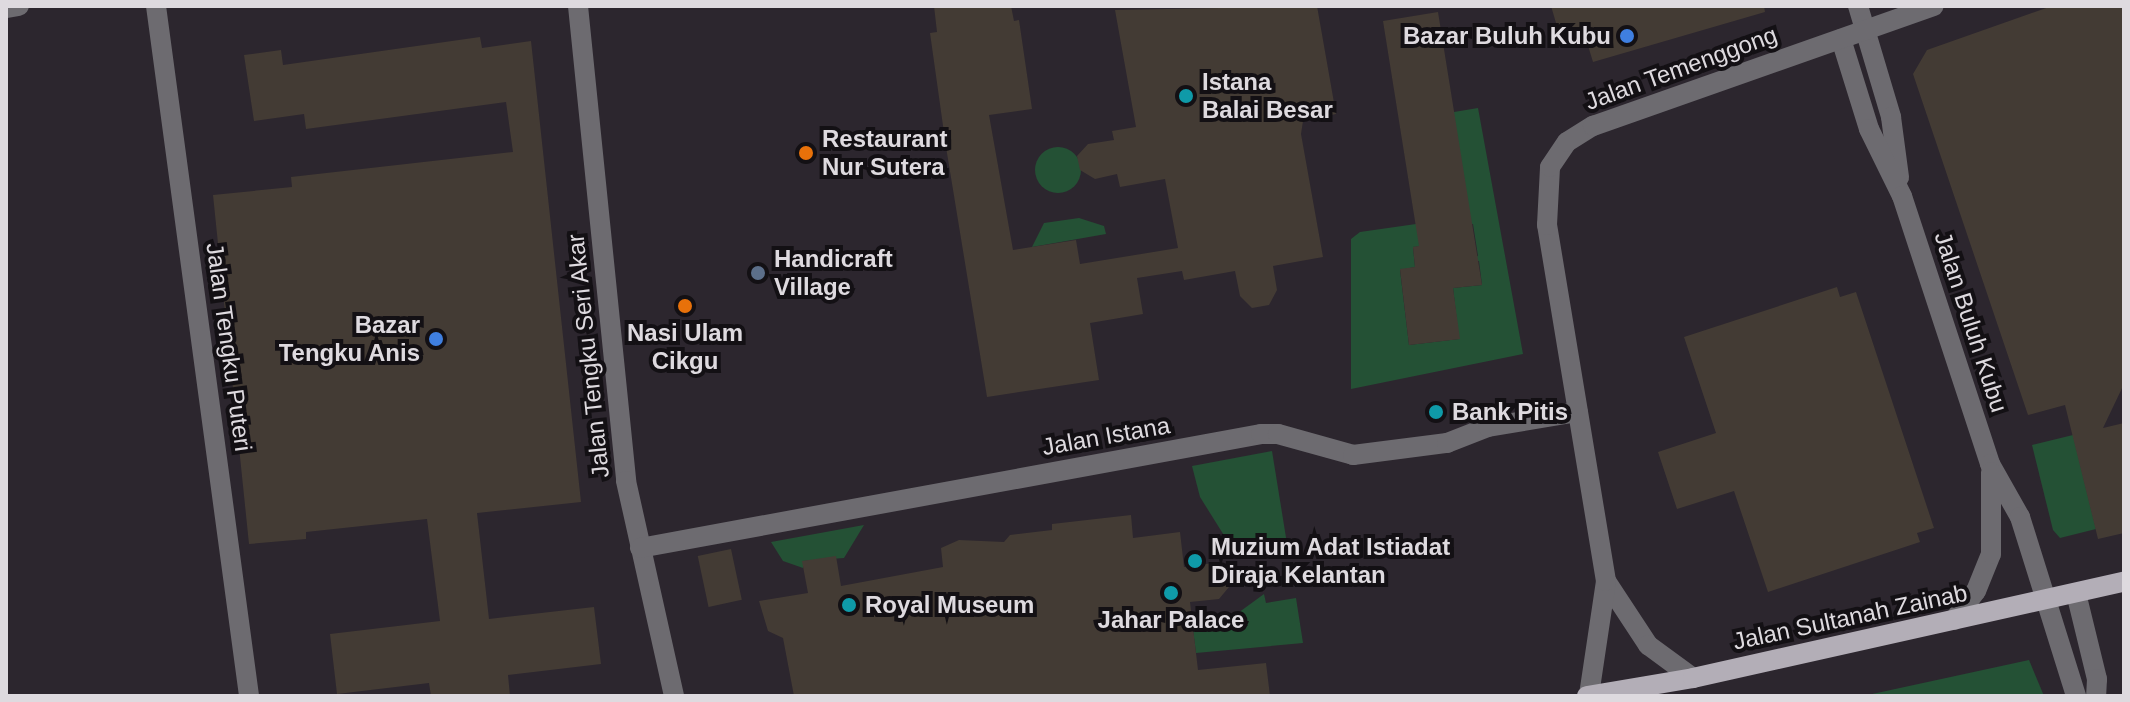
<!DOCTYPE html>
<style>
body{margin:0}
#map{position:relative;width:2130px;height:702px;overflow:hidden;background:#2c262e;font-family:Arial,sans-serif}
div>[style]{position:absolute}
.green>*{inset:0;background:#245135}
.round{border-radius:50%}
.building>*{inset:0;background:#433b34;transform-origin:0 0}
.minor>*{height:20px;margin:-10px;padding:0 10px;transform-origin:10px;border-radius:10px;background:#6d6b70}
.major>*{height:20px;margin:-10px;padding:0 10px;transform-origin:10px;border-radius:10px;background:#b3aeb7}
.dots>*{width:22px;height:22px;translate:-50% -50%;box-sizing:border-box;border:4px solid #131014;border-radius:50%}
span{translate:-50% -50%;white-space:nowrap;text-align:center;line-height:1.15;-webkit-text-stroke:8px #131014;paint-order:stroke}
.poi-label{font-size:24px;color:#dedadf;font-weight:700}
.right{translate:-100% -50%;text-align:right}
.left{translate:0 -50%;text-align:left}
.street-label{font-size:24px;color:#dedadf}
.frame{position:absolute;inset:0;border:8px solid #dedadf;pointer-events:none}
</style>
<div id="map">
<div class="green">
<div style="clip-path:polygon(evenodd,1478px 108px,1523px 354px,1351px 389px,1351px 239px,1360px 232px,1416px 224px,1454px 112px,1478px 108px,1473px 224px,1478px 256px,1449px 259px,1445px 228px,1473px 224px,1478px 108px,1433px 245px,1436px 266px,1479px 261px,1482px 285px,1453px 288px,1459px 339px,1409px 345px,1400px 270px,1415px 267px,1413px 247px,1433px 245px)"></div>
<div class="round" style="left:1035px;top:147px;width:46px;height:46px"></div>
<div style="clip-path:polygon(1079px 218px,1104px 226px,1106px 234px,1032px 247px,1044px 223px)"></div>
<div style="clip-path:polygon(2073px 435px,2096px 529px,2060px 538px,2053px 530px,2032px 445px)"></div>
<div style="clip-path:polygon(1272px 451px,1289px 556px,1270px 558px,1242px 551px,1225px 537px,1200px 497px,1192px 466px)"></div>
<div style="clip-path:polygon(864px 525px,844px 558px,803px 561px,803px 568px,783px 561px,771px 542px)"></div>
<div style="clip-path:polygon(1264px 594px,1266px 603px,1296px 598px,1303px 643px,1196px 653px,1192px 622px,1227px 621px)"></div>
<div style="clip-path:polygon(2029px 660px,2044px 696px,1863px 696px)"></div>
</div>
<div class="building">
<div style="clip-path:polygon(934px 6px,1011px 6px,1014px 21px,1019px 20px,1032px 109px,989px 115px,1013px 250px,1076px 240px,1080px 264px,1178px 248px,1165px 179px,1120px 187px,1117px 174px,1095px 179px,1080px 170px,1077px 156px,1088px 144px,1114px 140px,1112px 131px,1136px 127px,1115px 10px,1317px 6px,1336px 114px,1303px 121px,1301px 134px,1323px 257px,1273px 266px,1277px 290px,1269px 305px,1252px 308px,1240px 296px,1235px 271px,1184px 280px,1182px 271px,1137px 278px,1143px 314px,1090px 323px,1099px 380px,987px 397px,946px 147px,930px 33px,937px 32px)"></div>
<div style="clip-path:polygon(1551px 6px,1764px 6px,1765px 12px,1593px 62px,1582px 26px,1559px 33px)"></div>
<div style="clip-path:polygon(2052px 6px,2124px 6px,2124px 384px,2103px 428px,2124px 423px,2124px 533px,2098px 539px,2065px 405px,2028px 415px,1913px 74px,1927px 50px)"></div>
<div style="clip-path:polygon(1438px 12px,1482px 285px,1453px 288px,1460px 339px,1409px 345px,1400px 269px,1415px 267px,1413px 247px,1419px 246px,1383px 21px)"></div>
<div style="clip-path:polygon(480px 37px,482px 48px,531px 41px,581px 502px,477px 513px,489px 619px,594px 607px,601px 664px,508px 675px,510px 696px,431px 696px,429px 683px,337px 694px,330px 634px,440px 621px,427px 519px,306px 532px,306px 539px,249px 544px,213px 195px,292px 187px,291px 177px,513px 152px,506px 102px,306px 129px,304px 114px,254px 121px,244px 55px,281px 50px,283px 65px)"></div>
<div style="clip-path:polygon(1837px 287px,1840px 297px,1856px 292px,1934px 528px,1917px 533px,1920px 542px,1768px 592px,1734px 491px,1677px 509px,1658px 452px,1716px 433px,1684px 337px)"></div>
<div style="clip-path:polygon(1131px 515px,1133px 538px,1180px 532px,1184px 567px,1213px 563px,1227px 572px,1229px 587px,1219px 599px,1190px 602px,1198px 670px,1266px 663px,1270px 696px,794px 696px,783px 638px,768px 631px,759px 601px,808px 593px,802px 561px,836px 556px,841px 586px,943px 567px,941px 548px,959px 540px,1004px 542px,1010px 535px,1052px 530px,1052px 524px)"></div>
<div style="left:731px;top:549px;width:52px;height:34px;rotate:78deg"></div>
</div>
<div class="minor">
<div style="left:156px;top:6px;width:696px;rotate:82.32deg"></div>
<div style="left:578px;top:6px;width:477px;rotate:84.2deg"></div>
<div style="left:626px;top:481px;width:220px;rotate:77.4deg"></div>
<div style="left:1858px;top:6px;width:116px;rotate:73.4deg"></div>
<div style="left:1891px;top:117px;width:61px;rotate:82.4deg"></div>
<div style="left:6px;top:8px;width:13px;rotate:-9deg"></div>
<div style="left:1841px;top:39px;width:94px;rotate:72.7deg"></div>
<div style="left:1869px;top:129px;width:75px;rotate:63.8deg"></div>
<div style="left:1902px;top:196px;width:282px;rotate:71.8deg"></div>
<div style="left:1990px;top:464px;width:61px;rotate:60.5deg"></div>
<div style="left:2020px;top:517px;width:188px;rotate:72.6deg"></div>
<div style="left:640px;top:548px;width:631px;rotate:-10.4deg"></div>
<div style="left:1261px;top:434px;width:17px"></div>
<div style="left:1278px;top:434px;width:78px;rotate:15.6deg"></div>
<div style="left:1353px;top:455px;width:95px;rotate:-7.3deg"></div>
<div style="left:1447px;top:443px;width:44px;rotate:-21.3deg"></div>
<div style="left:1488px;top:427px;width:91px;rotate:-9.5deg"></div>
<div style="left:1606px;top:581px;width:77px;rotate:56.7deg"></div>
<div style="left:1648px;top:645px;width:56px;rotate:36.3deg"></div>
<div style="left:2076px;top:593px;width:89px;rotate:76.3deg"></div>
<div style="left:2097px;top:679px;width:17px;rotate:93deg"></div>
<div style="left:1954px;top:620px;width:36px;rotate:-53deg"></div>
<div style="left:1976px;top:591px;width:40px;rotate:-68deg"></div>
<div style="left:1991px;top:554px;width:82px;rotate:-90deg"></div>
<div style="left:1589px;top:695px;width:115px;rotate:-81.5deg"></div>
<div style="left:1606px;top:581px;width:361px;rotate:-99.4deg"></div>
<div style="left:1547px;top:225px;width:58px;rotate:-87deg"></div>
<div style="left:1550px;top:167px;width:30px;rotate:-56deg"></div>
<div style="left:1567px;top:142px;width:31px;rotate:-32deg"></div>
<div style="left:1593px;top:126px;width:361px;rotate:-19.4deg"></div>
</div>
<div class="major">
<div style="left:1587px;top:696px;width:108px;rotate:-9.6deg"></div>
<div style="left:1693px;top:678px;width:442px;rotate:-12.6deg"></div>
</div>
<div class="dots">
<div style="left:1627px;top:36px;background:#3f7fe0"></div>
<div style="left:1186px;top:96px;background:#0f9aa8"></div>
<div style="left:806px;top:153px;background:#e8710a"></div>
<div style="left:758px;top:273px;background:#5c6f8a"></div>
<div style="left:685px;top:306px;background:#e8710a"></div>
<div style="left:436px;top:339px;background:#3f7fe0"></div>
<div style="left:1436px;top:412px;background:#0f9aa8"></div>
<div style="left:1195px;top:561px;background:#0f9aa8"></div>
<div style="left:1171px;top:593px;background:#0f9aa8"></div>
<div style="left:849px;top:605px;background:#0f9aa8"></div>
</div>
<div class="poi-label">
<span class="right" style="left:1611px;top:36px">Bazar Buluh Kubu</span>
<span class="left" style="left:1202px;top:96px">Istana<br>Balai Besar</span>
<span class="left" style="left:822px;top:153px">Restaurant<br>Nur Sutera</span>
<span class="left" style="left:774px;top:273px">Handicraft<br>Village</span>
<span class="right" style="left:420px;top:339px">Bazar<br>Tengku Anis</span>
<span style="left:685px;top:347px">Nasi Ulam<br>Cikgu</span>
<span class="left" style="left:1452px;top:412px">Bank Pitis</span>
<span class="left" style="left:1211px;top:561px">Muzium Adat Istiadat<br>Diraja Kelantan</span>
<span class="left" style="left:865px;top:605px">Royal Museum</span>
<span style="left:1171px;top:620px">Jahar Palace</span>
</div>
<div class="street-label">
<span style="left:1681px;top:68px;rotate:-20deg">Jalan Temenggong</span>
<span style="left:1971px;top:322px;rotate:72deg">Jalan Buluh Kubu</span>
<span style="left:229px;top:347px;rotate:82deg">Jalan Tengku Puteri</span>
<span style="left:588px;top:356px;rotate:-96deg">Jalan Tengku Seri Akar</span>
<span style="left:1106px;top:436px;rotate:-10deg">Jalan Istana</span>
<span style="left:1850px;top:617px;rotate:-12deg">Jalan Sultanah Zainab</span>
</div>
<div class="frame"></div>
</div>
